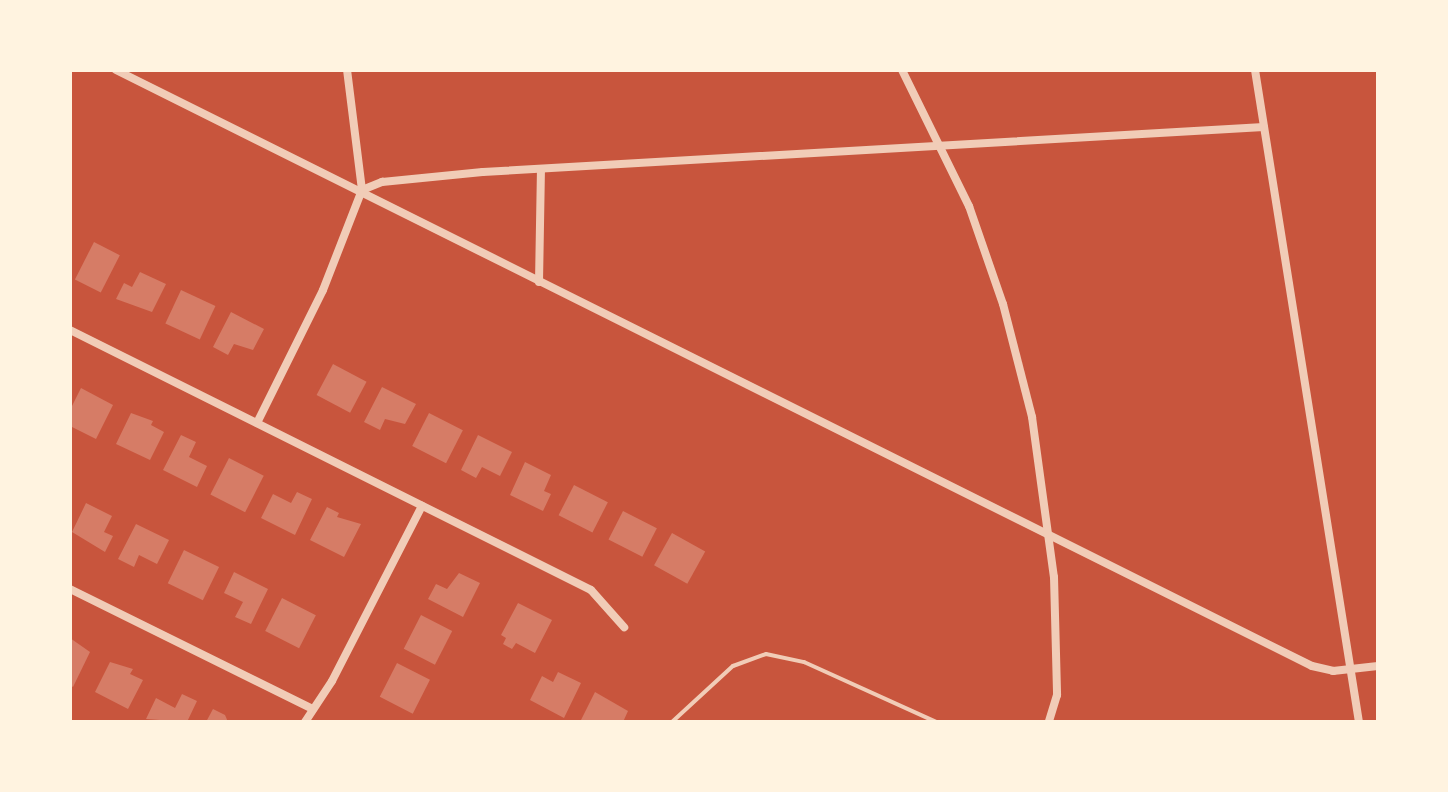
<!DOCTYPE html>
<style>
body{margin:0}
#map{position:relative;width:1448px;height:792px;overflow:hidden;background:#c8553d;font-family:Cabin,sans-serif}
div>[style]{position:absolute}
.building>*{inset:0;background:#d67c66;transform-origin:0 0}
.service>*{height:4px;margin:-2px;padding:0 2px;transform-origin:2px;border-radius:2px;background:#f1ccb7}
.minor>*{height:8px;margin:-4px;padding:0 4px;transform-origin:4px;border-radius:4px;background:#f1ccb7}
span{translate:-50% -50%;white-space:nowrap;text-align:center;line-height:1.15;-webkit-text-stroke:8px #fff3e0;paint-order:stroke}
.frame{position:absolute;inset:0;border:72px solid #fff3e0;pointer-events:none}
</style>
<div id="map">
<div class="building">
<div style="left:94px;top:242px;width:29px;height:42px;rotate:27deg"></div>
<div style="clip-path:polygon(140px 272px,166px 284px,152px 312px,116px 299px,124px 283px,132px 287px)"></div>
<div style="left:181px;top:290px;width:38px;height:37px;rotate:25deg"></div>
<div style="clip-path:polygon(231px 312px,264px 329px,253px 350px,234px 344px,228px 355px,213px 347px)"></div>
<div style="left:333px;top:364px;width:38px;height:35px;rotate:28deg"></div>
<div style="clip-path:polygon(382px 387px,416px 404px,405px 424px,385px 419px,380px 430px,364px 422px)"></div>
<div style="clip-path:polygon(81px 388px,113px 405px,96px 439px,70px 426px,70px 410px)"></div>
<div style="clip-path:polygon(131px 413px,153px 421px,151px 425px,164px 432px,150px 460px,116px 444px)"></div>
<div style="left:429px;top:413px;width:38px;height:37px;rotate:27deg"></div>
<div style="clip-path:polygon(181px 435px,196px 442px,189px 457px,207px 466px,197px 487px,163px 470px)"></div>
<div style="clip-path:polygon(478px 435px,512px 452px,500px 476px,482px 467px,476px 478px,461px 470px)"></div>
<div style="left:229px;top:458px;width:39px;height:41px;rotate:27deg"></div>
<div style="clip-path:polygon(525px 462px,551px 475px,544px 491px,551px 494px,543px 511px,510px 495px)"></div>
<div style="left:574px;top:485px;width:38px;height:34px;rotate:27deg"></div>
<div style="clip-path:polygon(297px 492px,312px 499px,295px 535px,261px 518px,273px 494px,291px 503px)"></div>
<div style="clip-path:polygon(86px 503px,112px 516px,104px 532px,113px 536px,105px 552px,72px 532px)"></div>
<div style="clip-path:polygon(327px 507px,339px 513px,337px 517px,361px 524px,344px 557px,310px 540px)"></div>
<div style="left:623px;top:511px;width:38px;height:32px;rotate:27deg"></div>
<div style="clip-path:polygon(136px 524px,169px 540px,157px 564px,139px 555px,134px 567px,118px 559px)"></div>
<div style="left:672px;top:533px;width:38px;height:37px;rotate:29deg"></div>
<div style="left:184px;top:550px;width:39px;height:37px;rotate:26deg"></div>
<div style="clip-path:polygon(234px 572px,268px 589px,251px 624px,235px 617px,243px 602px,224px 593px)"></div>
<div style="clip-path:polygon(459px 573px,480px 583px,463px 617px,428px 599px,436px 584px,447px 589px)"></div>
<div style="left:282px;top:598px;width:38px;height:37px;rotate:27deg"></div>
<div style="clip-path:polygon(518px 603px,552px 620px,535px 653px,516px 643px,512px 649px,503px 644px,506px 638px,501px 635px)"></div>
<div style="left:421px;top:615px;width:35px;height:38px;rotate:27deg"></div>
<div style="clip-path:polygon(70px 638px,90px 652px,73px 687px,70px 685px)"></div>
<div style="clip-path:polygon(110px 662px,133px 669px,130px 674px,143px 680px,128px 709px,95px 692px)"></div>
<div style="left:397px;top:663px;width:37px;height:38px;rotate:27deg"></div>
<div style="clip-path:polygon(558px 672px,581px 683px,564px 718px,530px 700px,542px 676px,553px 682px)"></div>
<div style="clip-path:polygon(595px 692px,628px 711px,623px 722px,580px 722px)"></div>
<div style="clip-path:polygon(182px 694px,197px 701px,187px 722px,146px 719px,156px 698px,175px 708px)"></div>
<div style="clip-path:polygon(213px 709px,225px 715px,228px 722px,206px 722px)"></div>
</div>
<div class="service">
<div style="left:672px;top:722px;width:83px;rotate:-42.6deg"></div>
<div style="left:733px;top:666px;width:35px;rotate:-20deg"></div>
<div style="left:766px;top:654px;width:39px;rotate:12deg"></div>
<div style="left:804px;top:662px;width:145px;rotate:24.4deg"></div>
</div>
<div class="minor">
<div style="left:116px;top:70px;width:1336px;rotate:26.49deg"></div>
<div style="left:1312px;top:666px;width:22px;rotate:13deg"></div>
<div style="left:1333px;top:671px;width:45px;rotate:-6.3deg"></div>
<div style="left:902px;top:70px;width:152px;rotate:63.8deg"></div>
<div style="left:969px;top:206px;width:104px;rotate:70.9deg"></div>
<div style="left:1003px;top:304px;width:117px;rotate:75.6deg"></div>
<div style="left:1032px;top:417px;width:162px;rotate:82.2deg"></div>
<div style="left:1054px;top:577px;width:118px;rotate:88.5deg"></div>
<div style="left:1057px;top:695px;width:28px;rotate:107deg"></div>
<div style="left:1255px;top:70px;width:660px;rotate:80.94deg"></div>
<div style="left:362px;top:190px;width:22px;rotate:-22deg"></div>
<div style="left:382px;top:182px;width:101px;rotate:-5.7deg"></div>
<div style="left:483px;top:172px;width:782px;rotate:-3.3deg"></div>
<div style="left:539px;top:282px;width:113px;rotate:-89deg"></div>
<div style="left:70px;top:330px;width:582px;rotate:26.52deg"></div>
<div style="left:591px;top:590px;width:50px;rotate:48.3deg"></div>
<div style="left:257px;top:423px;width:148px;rotate:-63.6deg"></div>
<div style="left:323px;top:290px;width:107px;rotate:-68.7deg"></div>
<div style="left:362px;top:190px;width:121px;rotate:-97.1deg"></div>
<div style="left:70px;top:589px;width:271px;rotate:26.3deg"></div>
<div style="left:305px;top:722px;width:49px;rotate:-56.6deg"></div>
<div style="left:332px;top:681px;width:197px;rotate:-62.8deg"></div>
</div>
<div class="frame"></div>
</div>
